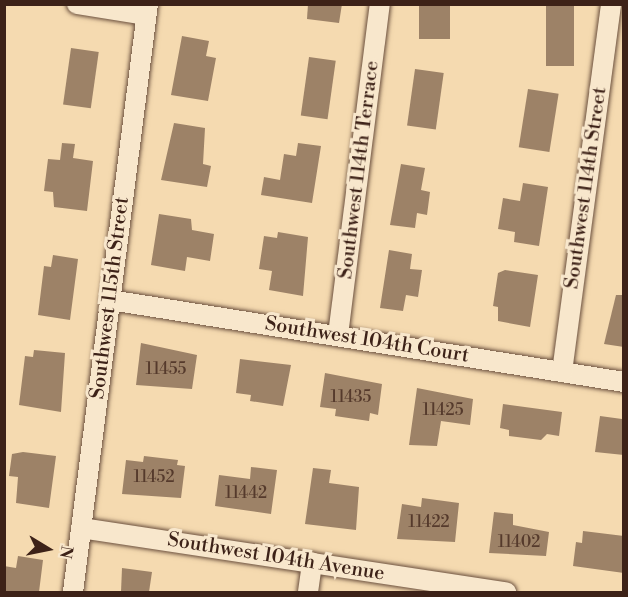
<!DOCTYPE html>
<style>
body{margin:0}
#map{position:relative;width:628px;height:597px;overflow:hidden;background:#f5dab0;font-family:"Libre Bodoni",serif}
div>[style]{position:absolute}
.building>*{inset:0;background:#9d8267;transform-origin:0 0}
.roads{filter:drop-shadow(0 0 2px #6b503e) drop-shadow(0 0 2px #6b503e)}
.street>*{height:20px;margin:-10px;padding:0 10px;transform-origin:10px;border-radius:10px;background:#f8e7cc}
span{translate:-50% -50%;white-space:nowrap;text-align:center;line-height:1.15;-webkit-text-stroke:6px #f8e7cc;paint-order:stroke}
.number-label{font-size:16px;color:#553a2c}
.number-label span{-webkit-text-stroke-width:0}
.street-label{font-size:20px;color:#3d2218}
.frame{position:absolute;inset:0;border:6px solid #3d2218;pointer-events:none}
.north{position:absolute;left:18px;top:519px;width:60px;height:60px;-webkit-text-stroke:4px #f8e7cc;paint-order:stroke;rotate:100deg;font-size:16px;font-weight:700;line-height:24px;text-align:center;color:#3d2218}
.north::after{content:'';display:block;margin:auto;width:21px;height:27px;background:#3d2218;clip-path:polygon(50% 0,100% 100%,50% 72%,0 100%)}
</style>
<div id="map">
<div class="building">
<div style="clip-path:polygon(308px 4px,342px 4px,339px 23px,307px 19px)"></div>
<div style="left:419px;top:4px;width:31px;height:35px"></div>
<div style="left:546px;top:4px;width:28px;height:62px"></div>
<div style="clip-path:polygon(182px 36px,209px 41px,206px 56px,216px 58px,208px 101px,171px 95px)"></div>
<div style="left:71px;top:48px;width:28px;height:57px;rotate:8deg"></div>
<div style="left:309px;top:57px;width:27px;height:59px;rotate:8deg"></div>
<div style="left:415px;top:69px;width:29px;height:57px;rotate:8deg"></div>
<div style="left:528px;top:89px;width:31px;height:59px;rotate:9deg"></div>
<div style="clip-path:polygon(174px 123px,205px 128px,203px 164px,211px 166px,207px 187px,161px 180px)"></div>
<div style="clip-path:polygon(62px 143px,75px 144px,73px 158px,93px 161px,87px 211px,54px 207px,53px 192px,44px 191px,48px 159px,60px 160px)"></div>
<div style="clip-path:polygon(298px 143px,321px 146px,312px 203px,261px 195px,264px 177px,280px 180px,284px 154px,296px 156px)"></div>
<div style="clip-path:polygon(401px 164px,425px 168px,421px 190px,430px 192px,427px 215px,417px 213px,415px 228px,390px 225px)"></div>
<div style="clip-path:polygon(523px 183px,548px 187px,539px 246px,514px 242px,515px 232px,498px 229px,503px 198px,520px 201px)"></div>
<div style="clip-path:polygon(159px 214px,191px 219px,192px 230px,214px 234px,210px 261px,187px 257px,185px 271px,151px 265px)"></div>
<div style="clip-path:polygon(278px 232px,308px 237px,303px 296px,269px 290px,272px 271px,259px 269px,264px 236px,277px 238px)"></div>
<div style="clip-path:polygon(389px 250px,412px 254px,410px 269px,422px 270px,418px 297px,406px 295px,403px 311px,380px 308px)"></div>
<div style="clip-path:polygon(53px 255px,78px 259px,70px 320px,38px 315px,44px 266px,51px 267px)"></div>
<div style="clip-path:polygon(505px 270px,538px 275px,530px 327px,498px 321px,498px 307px,493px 306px,498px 273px)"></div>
<div style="clip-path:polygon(616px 295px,624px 295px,624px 347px,604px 344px)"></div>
<div style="clip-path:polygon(141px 343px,197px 355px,192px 389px,136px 385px)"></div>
<div style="clip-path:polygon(34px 350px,65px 353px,61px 412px,19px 405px,25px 356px,33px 357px)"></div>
<div style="clip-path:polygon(240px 359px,291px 365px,283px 406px,250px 401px,251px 395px,236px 393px)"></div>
<div style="clip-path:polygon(325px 373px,382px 384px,378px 415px,370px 413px,369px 421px,335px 416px,336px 409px,320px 407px)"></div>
<div style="clip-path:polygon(417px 388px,473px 399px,470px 425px,441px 421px,437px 446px,409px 445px)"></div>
<div style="clip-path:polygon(503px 404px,562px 412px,559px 436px,547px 434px,541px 440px,509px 436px,509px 430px,500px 428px)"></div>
<div style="clip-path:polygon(600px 416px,622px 419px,624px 455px,595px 452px)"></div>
<div style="clip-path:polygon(23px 452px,56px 456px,49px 508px,16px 503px,18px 477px,9px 476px,12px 454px)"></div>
<div style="clip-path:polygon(144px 456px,178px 460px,177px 465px,185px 466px,181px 498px,122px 494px,126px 460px,143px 462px)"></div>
<div style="clip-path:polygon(251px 467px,277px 470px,271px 514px,215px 506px,219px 475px,250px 479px)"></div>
<div style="clip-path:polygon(313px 468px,331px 470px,329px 483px,359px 487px,356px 530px,305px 524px)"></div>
<div style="clip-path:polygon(422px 498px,459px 503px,455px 542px,397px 539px,402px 504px,421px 507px)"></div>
<div style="clip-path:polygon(494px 512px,513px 514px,513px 525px,549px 532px,546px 556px,489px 553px)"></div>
<div style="clip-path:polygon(583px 531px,624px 536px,624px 573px,573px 566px,576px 542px,582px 543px)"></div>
<div style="clip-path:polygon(18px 556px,43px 560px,39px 592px,4px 592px,4px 566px,16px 568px)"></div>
<div style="clip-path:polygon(122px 568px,152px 572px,149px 592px,121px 592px)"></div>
</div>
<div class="roads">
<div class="street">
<div style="left:77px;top:4px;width:70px;rotate:9.1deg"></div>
<div style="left:110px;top:300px;width:520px;rotate:9.06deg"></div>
<div style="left:338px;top:335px;width:334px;rotate:-82.8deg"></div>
<div style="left:562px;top:372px;width:371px;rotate:-82.4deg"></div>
<div style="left:81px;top:528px;width:430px;rotate:8.6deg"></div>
<div style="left:73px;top:592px;width:593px;rotate:-82.73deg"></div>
<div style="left:308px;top:592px;width:30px;rotate:-82deg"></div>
</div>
</div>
<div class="number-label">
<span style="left:166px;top:369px">11455</span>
<span style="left:351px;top:397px">11435</span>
<span style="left:443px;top:410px">11425</span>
<span style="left:154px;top:477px">11452</span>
<span style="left:246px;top:493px">11442</span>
<span style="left:429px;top:522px">11422</span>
<span style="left:519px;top:542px">11402</span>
</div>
<div class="street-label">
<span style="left:359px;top:170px;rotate:-83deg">Southwest 114th Terrace</span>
<span style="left:586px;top:188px;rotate:-82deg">Southwest 114th Street</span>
<span style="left:110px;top:298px;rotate:-83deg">Southwest 115th Street</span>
<span style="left:367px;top:340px;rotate:9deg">Southwest 104th Court</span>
<span style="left:276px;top:557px;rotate:9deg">Southwest 104th Avenue</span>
</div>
<div class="frame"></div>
<div class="north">N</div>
</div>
